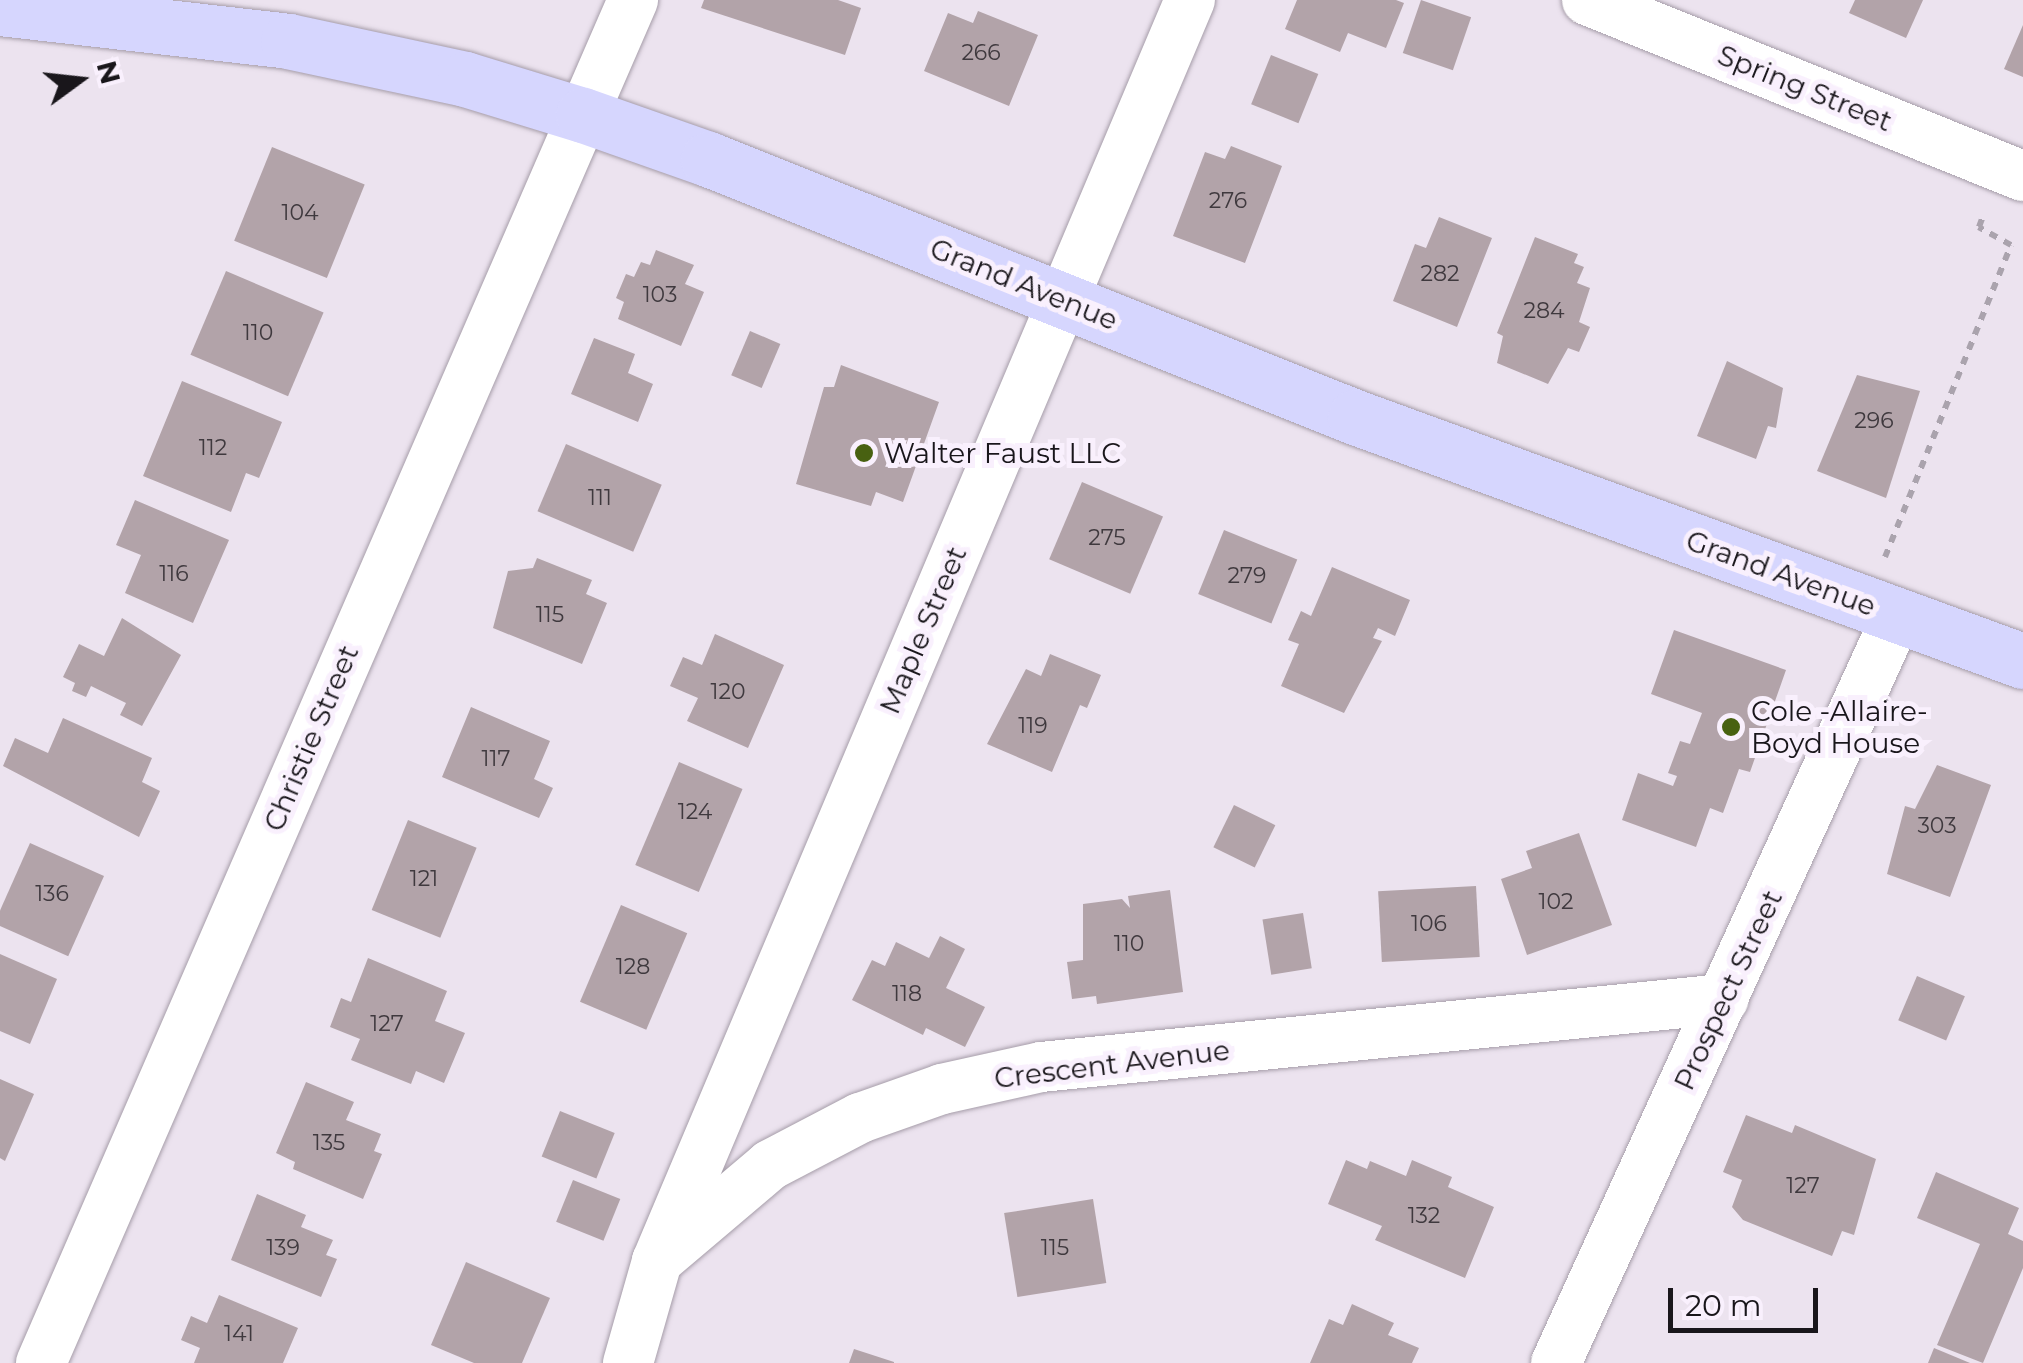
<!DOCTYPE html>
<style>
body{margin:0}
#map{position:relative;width:2023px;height:1363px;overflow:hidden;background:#ece3ef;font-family:Montserrat,sans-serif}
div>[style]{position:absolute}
.building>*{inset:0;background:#b2a3a9;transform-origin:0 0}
.path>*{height:6px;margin-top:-3px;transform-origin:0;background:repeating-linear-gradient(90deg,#aaa3ad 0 8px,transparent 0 16px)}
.roads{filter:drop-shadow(0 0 2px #a69da9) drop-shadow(0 0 2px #a69da9)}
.minor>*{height:50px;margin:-25px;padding:0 25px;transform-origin:25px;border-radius:25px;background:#fff}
.major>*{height:55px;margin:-27.5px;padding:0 27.5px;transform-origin:27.5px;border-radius:27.5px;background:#d6d6fe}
.dots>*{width:28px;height:28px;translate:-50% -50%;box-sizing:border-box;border:5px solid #f9f0fd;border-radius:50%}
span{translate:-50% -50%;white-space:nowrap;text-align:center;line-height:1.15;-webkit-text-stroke:10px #f9f0fd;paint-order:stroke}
.number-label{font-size:22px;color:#3f393e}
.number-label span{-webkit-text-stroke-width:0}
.street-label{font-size:28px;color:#19161b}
.poi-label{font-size:28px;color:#19161b}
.left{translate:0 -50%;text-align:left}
.north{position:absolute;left:30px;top:30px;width:100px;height:100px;-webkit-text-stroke:8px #f9f0fd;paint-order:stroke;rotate:75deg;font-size:28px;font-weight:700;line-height:40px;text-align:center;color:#19161b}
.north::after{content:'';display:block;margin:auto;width:35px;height:45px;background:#19161b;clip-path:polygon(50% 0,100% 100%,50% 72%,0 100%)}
.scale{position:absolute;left:1668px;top:1288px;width:150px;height:45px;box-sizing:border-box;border:5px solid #19161b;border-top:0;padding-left:12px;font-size:30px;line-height:35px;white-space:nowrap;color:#19161b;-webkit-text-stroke:8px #f9f0fd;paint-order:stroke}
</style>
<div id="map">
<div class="building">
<div style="clip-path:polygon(704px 0,838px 0,861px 8px,845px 55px,701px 8px)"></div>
<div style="clip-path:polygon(1297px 0,1396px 0,1404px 3px,1386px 48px,1348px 33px,1340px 52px,1285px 29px)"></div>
<div style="left:1421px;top:0;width:53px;height:56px;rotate:19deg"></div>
<div style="clip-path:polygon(1855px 0,1923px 0,1906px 38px,1849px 13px)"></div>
<div style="clip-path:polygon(978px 11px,1038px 35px,1009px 106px,924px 71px,948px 13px,973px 23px)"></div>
<div style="clip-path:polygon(2023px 25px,2023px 77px,2004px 69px)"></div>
<div style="left:1271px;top:55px;width:51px;height:53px;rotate:22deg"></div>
<div style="clip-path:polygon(1231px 146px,1282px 166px,1245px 263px,1173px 236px,1205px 152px,1225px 159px)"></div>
<div style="left:272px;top:147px;width:100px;height:101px;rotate:22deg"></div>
<div style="clip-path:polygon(1439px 217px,1492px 238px,1457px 327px,1393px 301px,1415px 244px,1426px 248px)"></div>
<div style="clip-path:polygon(1535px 237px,1578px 254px,1574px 263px,1584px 267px,1577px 283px,1590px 288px,1579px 322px,1590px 327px,1579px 352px,1568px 348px,1548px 384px,1497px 363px,1503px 336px,1497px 333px)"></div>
<div style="clip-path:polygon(656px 250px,694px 265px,685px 284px,704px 292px,681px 346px,618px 319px,624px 302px,616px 298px,626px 274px,634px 277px,641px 262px,650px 265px)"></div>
<div style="left:226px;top:271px;width:106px;height:91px;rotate:23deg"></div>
<div style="left:750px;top:331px;width:33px;height:48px;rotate:23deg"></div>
<div style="clip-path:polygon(594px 338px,635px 354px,628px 373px,653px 384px,638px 422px,571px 394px)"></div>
<div style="clip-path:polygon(1727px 361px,1783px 388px,1776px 428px,1768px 426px,1756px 459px,1697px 436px)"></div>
<div style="clip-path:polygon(841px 365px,939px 402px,903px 502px,876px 492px,871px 506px,796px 484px,824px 387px,834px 387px)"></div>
<div style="clip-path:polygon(1857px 375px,1920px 391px,1886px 498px,1817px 471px)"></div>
<div style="clip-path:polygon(182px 381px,282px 422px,259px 478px,246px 473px,231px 512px,143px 476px)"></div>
<div style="left:566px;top:444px;width:104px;height:73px;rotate:23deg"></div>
<div style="left:1082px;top:482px;width:88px;height:84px;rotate:23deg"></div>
<div style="clip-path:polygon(135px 500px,229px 540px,193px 623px,125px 593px,141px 555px,116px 545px)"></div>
<div style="left:1224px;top:530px;width:79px;height:69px;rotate:22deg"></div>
<div style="clip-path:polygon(537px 558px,592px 580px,586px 594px,607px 603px,582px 664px,493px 628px,508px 571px,533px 568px)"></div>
<div style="clip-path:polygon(1332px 567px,1410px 600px,1395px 636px,1378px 628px,1373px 638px,1382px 641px,1344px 713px,1281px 686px,1299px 644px,1288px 640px,1301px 611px,1311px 616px)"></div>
<div style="clip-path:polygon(122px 618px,181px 655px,142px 726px,120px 715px,126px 703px,91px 686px,86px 697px,72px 691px,75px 683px,63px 677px,79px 644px,104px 656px)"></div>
<div style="clip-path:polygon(1674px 630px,1786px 670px,1750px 772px,1739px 769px,1723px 813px,1710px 808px,1696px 847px,1622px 820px,1638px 773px,1673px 786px,1677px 776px,1668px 773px,1680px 741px,1690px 744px,1702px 713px,1651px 694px)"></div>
<div style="clip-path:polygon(715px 634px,784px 665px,748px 748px,687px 721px,698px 698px,670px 686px,683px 657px,702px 665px)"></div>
<div style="clip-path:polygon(1050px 654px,1101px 675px,1087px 708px,1080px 705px,1052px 772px,987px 744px,1026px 669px,1041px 676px)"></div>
<div style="clip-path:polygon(471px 707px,550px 741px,534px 779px,553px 788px,539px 818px,442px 777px)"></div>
<div style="clip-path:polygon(63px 718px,152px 758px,142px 782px,160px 791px,139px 837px,3px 766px,15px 738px,48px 753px)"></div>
<div style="left:679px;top:762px;width:69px;height:112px;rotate:23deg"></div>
<div style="clip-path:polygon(1937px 765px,1991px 785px,1950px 897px,1887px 874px,1905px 806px,1915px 809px)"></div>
<div style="left:1234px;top:805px;width:46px;height:47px;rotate:26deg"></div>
<div style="left:408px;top:820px;width:74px;height:97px;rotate:22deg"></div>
<div style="clip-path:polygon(1579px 833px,1612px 925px,1527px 955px,1501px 879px,1532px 868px,1526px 851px)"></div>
<div style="left:30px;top:843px;width:81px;height:88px;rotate:24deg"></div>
<div style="left:1476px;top:886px;width:71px;height:98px;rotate:87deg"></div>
<div style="clip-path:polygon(1170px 890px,1183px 992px,1097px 1004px,1096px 996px,1072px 999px,1067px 962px,1083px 960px,1083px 904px,1122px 899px,1130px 908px,1128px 896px)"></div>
<div style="left:621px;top:905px;width:72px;height:105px;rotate:23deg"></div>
<div style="left:1303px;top:913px;width:56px;height:41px;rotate:81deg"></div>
<div style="clip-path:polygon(940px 936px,965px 949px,946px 988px,985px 1007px,965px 1047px,926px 1028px,923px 1035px,852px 1000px,872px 960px,885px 966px,896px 942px,929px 958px)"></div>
<div style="clip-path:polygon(0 954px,57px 979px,30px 1044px,0 1031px)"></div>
<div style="clip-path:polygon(368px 958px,447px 991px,435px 1021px,465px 1033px,444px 1083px,416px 1071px,411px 1084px,351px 1060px,360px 1039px,330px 1027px,341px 998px,351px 1002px)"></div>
<div style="left:1917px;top:976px;width:52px;height:48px;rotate:23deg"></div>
<div style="clip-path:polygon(0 1079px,34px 1094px,5px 1161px,0 1158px)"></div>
<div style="clip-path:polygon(306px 1082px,354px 1102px,346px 1120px,381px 1134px,374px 1151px,382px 1154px,363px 1199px,293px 1169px,295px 1162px,276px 1153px)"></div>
<div style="left:560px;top:1111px;width:59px;height:49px;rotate:22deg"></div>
<div style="clip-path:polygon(1746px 1115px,1792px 1133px,1795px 1125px,1876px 1159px,1854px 1235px,1842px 1231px,1832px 1256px,1743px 1220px,1732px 1207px,1742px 1180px,1723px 1172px)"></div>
<div style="clip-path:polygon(1346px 1160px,1367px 1169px,1370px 1161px,1406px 1176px,1412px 1160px,1452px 1177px,1448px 1187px,1494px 1207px,1465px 1278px,1375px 1240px,1382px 1226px,1328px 1204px)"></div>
<div style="clip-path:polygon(1936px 1172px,2019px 1208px,2008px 1234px,2023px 1241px,2023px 1268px,1983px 1363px,1937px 1345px,1980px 1244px,1917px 1218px)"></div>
<div style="left:573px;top:1180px;width:51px;height:45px;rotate:22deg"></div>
<div style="clip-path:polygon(257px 1194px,306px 1215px,301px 1227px,333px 1240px,326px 1255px,337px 1259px,321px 1297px,231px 1260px)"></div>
<div style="left:1093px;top:1199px;width:85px;height:90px;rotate:81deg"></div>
<div style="clip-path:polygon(466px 1262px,550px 1298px,522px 1363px,474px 1363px,431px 1345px)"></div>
<div style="clip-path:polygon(219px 1295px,298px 1328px,283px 1363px,194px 1363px,200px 1348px,181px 1340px,191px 1316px,207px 1323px)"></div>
<div style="clip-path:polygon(1352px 1304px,1394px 1323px,1388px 1335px,1419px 1348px,1412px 1363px,1310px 1363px,1329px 1319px,1343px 1325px)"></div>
<div style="clip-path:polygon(1934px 1348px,1970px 1363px,1928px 1363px)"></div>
<div style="clip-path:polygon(854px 1349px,894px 1362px,894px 1363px,849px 1363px)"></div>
</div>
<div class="path">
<div style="left:1885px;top:557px;width:336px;rotate:-68deg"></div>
<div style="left:2011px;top:245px;width:37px;rotate:-151deg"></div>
<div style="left:1979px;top:227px;width:15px;rotate:-70deg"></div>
</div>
<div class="roads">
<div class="minor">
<div style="left:1587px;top:0;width:470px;rotate:22deg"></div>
<div style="left:657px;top:1261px;width:1369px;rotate:-67.09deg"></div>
<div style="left:41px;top:1363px;width:1486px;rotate:-66.52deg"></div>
<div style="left:628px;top:1363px;width:106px;rotate:-74.1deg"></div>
<div style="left:657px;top:1261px;width:148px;rotate:-40.3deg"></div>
<div style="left:770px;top:1165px;width:102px;rotate:-27.6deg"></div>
<div style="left:860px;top:1118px;width:87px;rotate:-19.5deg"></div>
<div style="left:942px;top:1089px;width:101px;rotate:-12.5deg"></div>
<div style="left:1041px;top:1067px;width:686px;rotate:-5.69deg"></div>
<div style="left:1556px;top:1363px;width:821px;rotate:-65.46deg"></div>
</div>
<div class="major">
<div style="left:0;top:8px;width:290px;rotate:6.5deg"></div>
<div style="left:288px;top:41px;width:181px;rotate:12.1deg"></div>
<div style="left:465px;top:79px;width:123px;rotate:17deg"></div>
<div style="left:583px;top:115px;width:133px;rotate:19.4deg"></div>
<div style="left:708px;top:159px;width:697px;rotate:21.74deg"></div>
<div style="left:1355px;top:417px;width:711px;rotate:20.07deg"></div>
</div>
</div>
<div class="dots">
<div style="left:864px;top:453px;background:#486111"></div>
<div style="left:1731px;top:727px;background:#486111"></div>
</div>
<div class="number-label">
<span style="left:981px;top:53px">266</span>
<span style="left:1228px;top:201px">276</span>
<span style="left:300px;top:213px">104</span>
<span style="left:1440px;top:274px">282</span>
<span style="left:660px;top:295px">103</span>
<span style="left:1544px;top:311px">284</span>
<span style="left:258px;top:333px">110</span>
<span style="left:1874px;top:421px">296</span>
<span style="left:213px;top:448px">112</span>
<span style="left:600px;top:498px">111</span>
<span style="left:1107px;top:538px">275</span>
<span style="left:174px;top:574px">116</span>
<span style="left:1247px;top:576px">279</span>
<span style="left:550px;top:615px">115</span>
<span style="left:728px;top:692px">120</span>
<span style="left:1033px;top:726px">119</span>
<span style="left:496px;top:759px">117</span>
<span style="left:695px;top:812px">124</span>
<span style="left:1937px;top:826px">303</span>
<span style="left:424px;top:879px">121</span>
<span style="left:52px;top:894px">136</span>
<span style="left:1556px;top:902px">102</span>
<span style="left:1429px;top:924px">106</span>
<span style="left:1129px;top:944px">110</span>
<span style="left:633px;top:967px">128</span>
<span style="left:907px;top:994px">118</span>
<span style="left:387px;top:1024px">127</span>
<span style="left:329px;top:1143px">135</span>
<span style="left:1803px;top:1186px">127</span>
<span style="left:1424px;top:1216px">132</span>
<span style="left:283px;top:1248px">139</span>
<span style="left:1055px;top:1248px">115</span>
<span style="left:239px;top:1334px">141</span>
</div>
<div class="street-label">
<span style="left:1805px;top:88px;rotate:22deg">Spring Street</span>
<span style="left:1024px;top:284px;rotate:22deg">Grand Avenue</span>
<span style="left:1781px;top:573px;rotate:20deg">Grand Avenue</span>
<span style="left:923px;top:630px;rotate:-67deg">Maple Street</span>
<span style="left:311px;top:738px;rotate:-67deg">Christie Street</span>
<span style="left:1728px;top:990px;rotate:-65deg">Prospect Street</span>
<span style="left:1112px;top:1064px;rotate:-7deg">Crescent Avenue</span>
</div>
<div class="poi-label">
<span class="left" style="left:884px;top:453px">Walter Faust LLC</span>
<span class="left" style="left:1751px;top:727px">Cole -Allaire-<br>Boyd House</span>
</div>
<div class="north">N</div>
<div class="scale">20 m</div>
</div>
